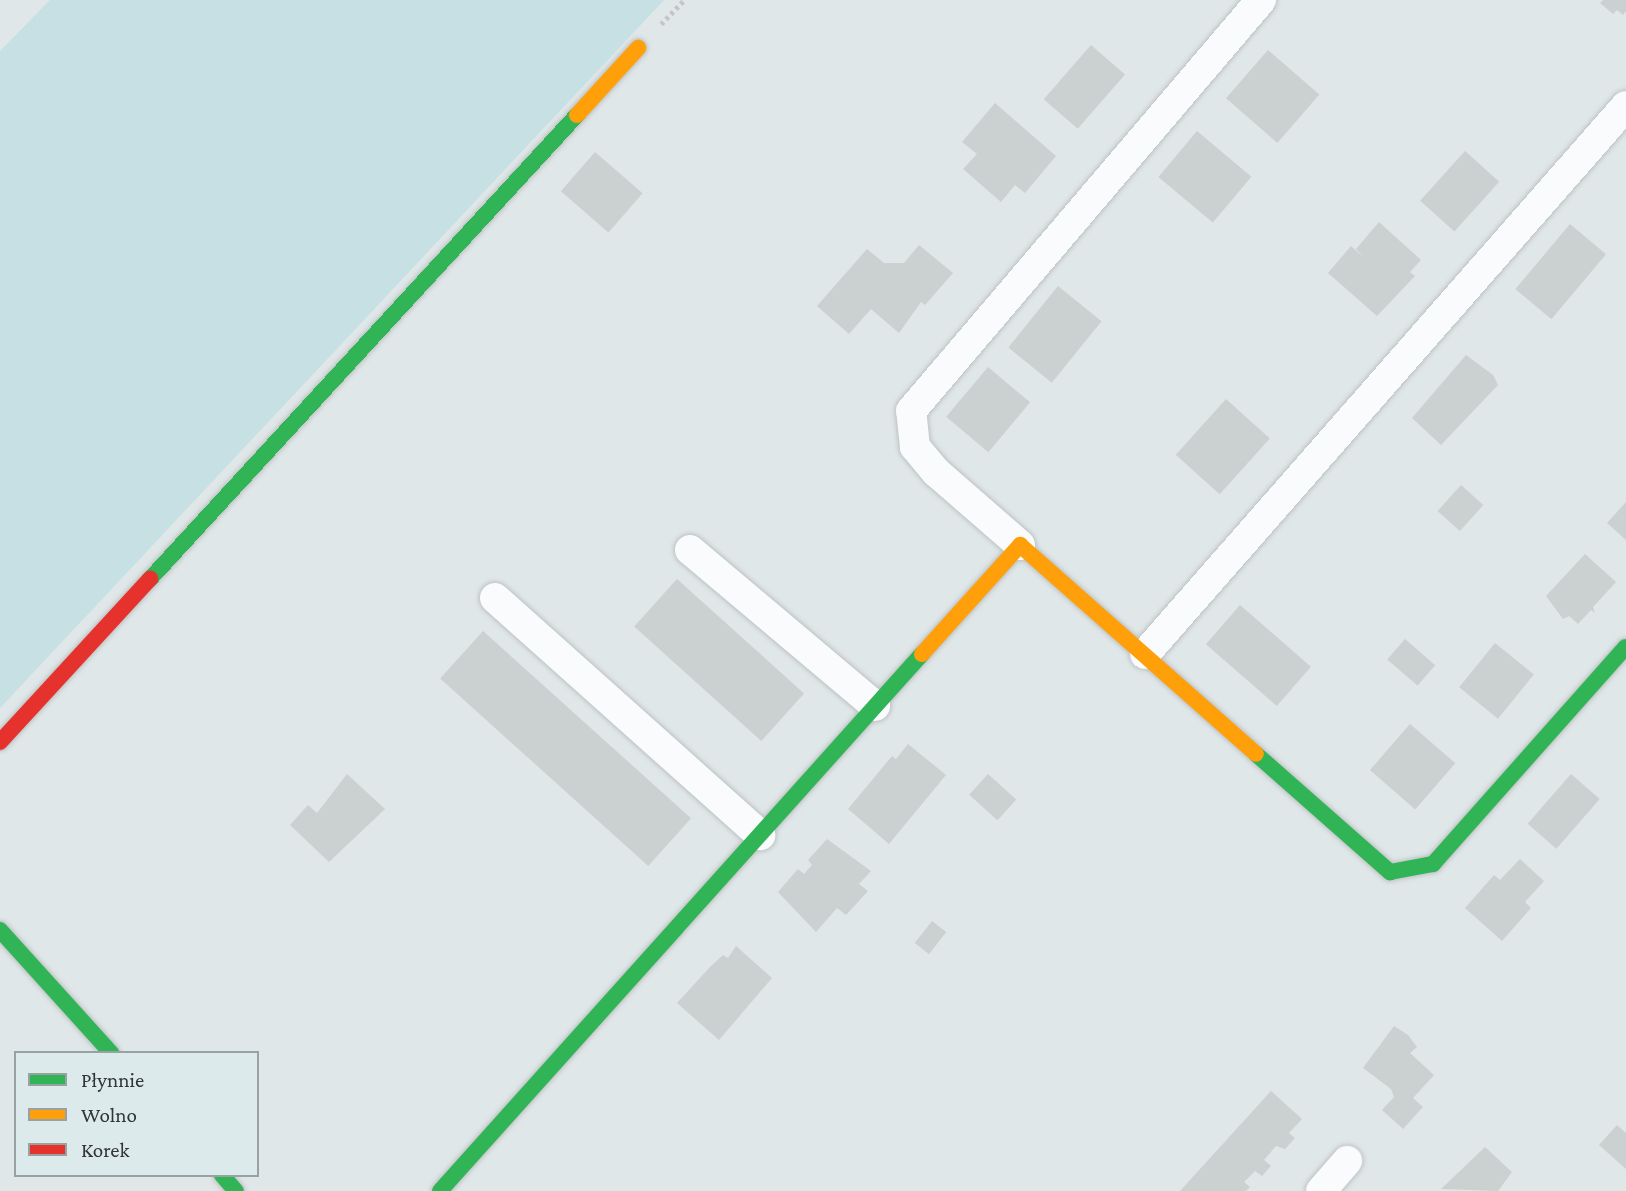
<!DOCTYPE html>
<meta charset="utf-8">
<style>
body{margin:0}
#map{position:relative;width:1626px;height:1191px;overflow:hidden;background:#e0e7e8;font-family:"Crimson Pro",serif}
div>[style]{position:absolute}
.green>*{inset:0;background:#c7e0e3}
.building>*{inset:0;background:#cbd0d1;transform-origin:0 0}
.path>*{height:4.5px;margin-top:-2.25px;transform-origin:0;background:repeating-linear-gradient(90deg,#c4c7c7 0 3.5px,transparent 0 7px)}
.roads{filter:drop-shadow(0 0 2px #bdc2c3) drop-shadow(0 0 2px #bdc2c3)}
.street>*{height:30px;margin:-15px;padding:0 15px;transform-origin:15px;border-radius:15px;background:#fafbfc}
.fast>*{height:16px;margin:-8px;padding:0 8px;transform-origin:8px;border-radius:8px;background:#30b455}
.slow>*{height:16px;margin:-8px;padding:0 8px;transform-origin:8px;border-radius:8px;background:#ff9f0a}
.jam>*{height:16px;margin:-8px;padding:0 8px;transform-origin:8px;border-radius:8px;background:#e5322d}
span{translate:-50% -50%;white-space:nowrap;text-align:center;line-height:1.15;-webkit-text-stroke:5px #ddeaeb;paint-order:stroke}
.legend{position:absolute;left:14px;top:1051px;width:245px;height:126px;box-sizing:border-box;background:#ddeaeb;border:2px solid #98a2a2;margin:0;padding:9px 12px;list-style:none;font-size:21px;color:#303535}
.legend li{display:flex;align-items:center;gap:14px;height:35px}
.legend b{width:35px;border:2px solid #98a2a2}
</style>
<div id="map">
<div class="green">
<div style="clip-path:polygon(50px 0,664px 0,0 708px,0 51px)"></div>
</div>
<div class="building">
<div style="clip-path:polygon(1603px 0,1626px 0,1626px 11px,1623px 15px,1617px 10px,1613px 14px,1600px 3px)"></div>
<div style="left:1091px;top:45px;width:45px;height:72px;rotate:41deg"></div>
<div style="left:1268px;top:50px;width:68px;height:64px;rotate:41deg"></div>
<div style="clip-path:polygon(995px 103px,1056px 156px,1025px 193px,1015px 185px,1001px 202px,963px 169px,977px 154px,962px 142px)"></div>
<div style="left:1197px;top:131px;width:71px;height:60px;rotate:40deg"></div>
<div style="left:1465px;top:151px;width:46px;height:67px;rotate:42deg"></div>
<div style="left:595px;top:152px;width:63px;height:52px;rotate:41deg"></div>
<div style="clip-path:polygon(1379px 222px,1421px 260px,1410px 272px,1415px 276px,1377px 316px,1328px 273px,1351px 246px,1363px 257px,1356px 249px)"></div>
<div style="left:1570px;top:224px;width:47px;height:85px;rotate:40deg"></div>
<div style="clip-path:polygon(919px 245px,953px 273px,925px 305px,921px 302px,899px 333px,871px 309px,849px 334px,817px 306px,867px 249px,884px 263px,904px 263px)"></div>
<div style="left:1058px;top:286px;width:56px;height:79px;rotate:39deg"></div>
<div style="clip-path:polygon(1466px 355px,1493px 375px,1498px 385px,1441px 445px,1412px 418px)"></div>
<div style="left:988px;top:367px;width:55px;height:65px;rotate:40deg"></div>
<div style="left:1226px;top:399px;width:59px;height:75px;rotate:42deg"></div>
<div style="left:1461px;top:485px;width:30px;height:35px;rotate:42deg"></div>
<div style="clip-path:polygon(1626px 502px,1626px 540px,1607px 523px)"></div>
<div style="clip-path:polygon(1585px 554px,1616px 582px,1593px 607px,1595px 613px,1591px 610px,1578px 624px,1569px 616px,1563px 619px,1546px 596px)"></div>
<div style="left:677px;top:579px;width:171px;height:64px;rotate:42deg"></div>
<div style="left:1240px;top:605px;width:94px;height:52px;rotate:41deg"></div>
<div style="left:483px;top:631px;width:280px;height:64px;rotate:42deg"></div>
<div style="left:1405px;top:639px;width:40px;height:27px;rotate:41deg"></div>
<div style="left:1495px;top:643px;width:50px;height:57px;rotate:39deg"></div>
<div style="left:1410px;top:724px;width:60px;height:61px;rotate:41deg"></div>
<div style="clip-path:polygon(908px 744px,946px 775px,889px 844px,848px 809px,892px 756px,896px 759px)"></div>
<div style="clip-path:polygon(347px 774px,385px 809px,329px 862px,290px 825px,308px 805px,317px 813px)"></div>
<div style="left:988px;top:774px;width:38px;height:28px;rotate:42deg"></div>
<div style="left:1571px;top:774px;width:38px;height:66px;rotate:41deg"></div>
<div style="clip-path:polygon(827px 839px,871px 871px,859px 884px,868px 891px,846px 915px,837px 908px,816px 932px,778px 892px,798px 869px,804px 874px,812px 865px,808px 860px)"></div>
<div style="clip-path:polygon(1520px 859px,1544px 881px,1525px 902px,1531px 908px,1502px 941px,1465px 908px,1494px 875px,1500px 880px)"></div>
<div style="left:932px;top:921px;width:18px;height:28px;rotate:38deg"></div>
<div style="clip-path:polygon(736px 946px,772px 978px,719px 1040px,677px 1003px,710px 967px,723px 955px,728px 958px)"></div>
<div style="clip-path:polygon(1394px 1026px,1408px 1035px,1417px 1047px,1410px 1053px,1434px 1075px,1413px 1098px,1423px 1107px,1403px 1129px,1382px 1110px,1394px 1097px,1391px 1089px,1363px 1068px)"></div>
<div style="clip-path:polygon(1271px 1091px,1302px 1119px,1289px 1133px,1295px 1138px,1285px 1149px,1276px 1146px,1264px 1160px,1271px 1166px,1262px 1176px,1255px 1171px,1244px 1182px,1250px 1187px,1246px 1191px,1180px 1191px)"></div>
<div style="clip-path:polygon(1617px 1125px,1626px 1133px,1626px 1169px,1599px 1145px)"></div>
<div style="clip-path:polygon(1485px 1147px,1512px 1172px,1498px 1191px,1441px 1189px)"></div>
</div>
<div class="path">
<div style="left:661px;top:24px;width:33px;rotate:-46deg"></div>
</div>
<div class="roads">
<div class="street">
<div style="left:1020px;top:545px;width:111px;rotate:-139deg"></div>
<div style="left:936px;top:472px;width:33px;rotate:-130deg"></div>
<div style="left:915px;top:447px;width:36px;rotate:-96deg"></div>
<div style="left:911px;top:411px;width:540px;rotate:-49.58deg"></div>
<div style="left:690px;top:550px;width:242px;rotate:40.1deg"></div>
<div style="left:495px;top:598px;width:356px;rotate:41.8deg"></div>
<div style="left:1145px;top:654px;width:729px;rotate:-48.73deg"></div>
<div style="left:1321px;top:1191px;width:40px;rotate:-49deg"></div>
</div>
<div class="fast">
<div style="left:150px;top:579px;width:631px;rotate:-47.38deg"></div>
<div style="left:1256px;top:754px;width:179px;rotate:41.4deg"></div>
<div style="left:1390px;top:872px;width:44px;rotate:-10.5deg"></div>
<div style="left:1433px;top:864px;width:290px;rotate:-48.4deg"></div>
<div style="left:0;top:930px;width:166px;rotate:47.9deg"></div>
<div style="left:222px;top:1175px;width:21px;rotate:49deg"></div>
<div style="left:440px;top:1191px;width:722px;rotate:-48.09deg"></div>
</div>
<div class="slow">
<div style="left:577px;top:115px;width:91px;rotate:-47.7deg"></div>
<div style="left:922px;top:654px;width:147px;rotate:-48deg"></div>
<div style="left:1020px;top:545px;width:315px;rotate:41.5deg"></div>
</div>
<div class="jam">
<div style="left:0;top:742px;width:222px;rotate:-47.4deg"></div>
</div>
</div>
<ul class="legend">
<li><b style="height:9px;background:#30b455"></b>Płynnie</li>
<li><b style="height:9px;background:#ff9f0a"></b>Wolno</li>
<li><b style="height:9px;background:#e5322d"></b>Korek</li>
</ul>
</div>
